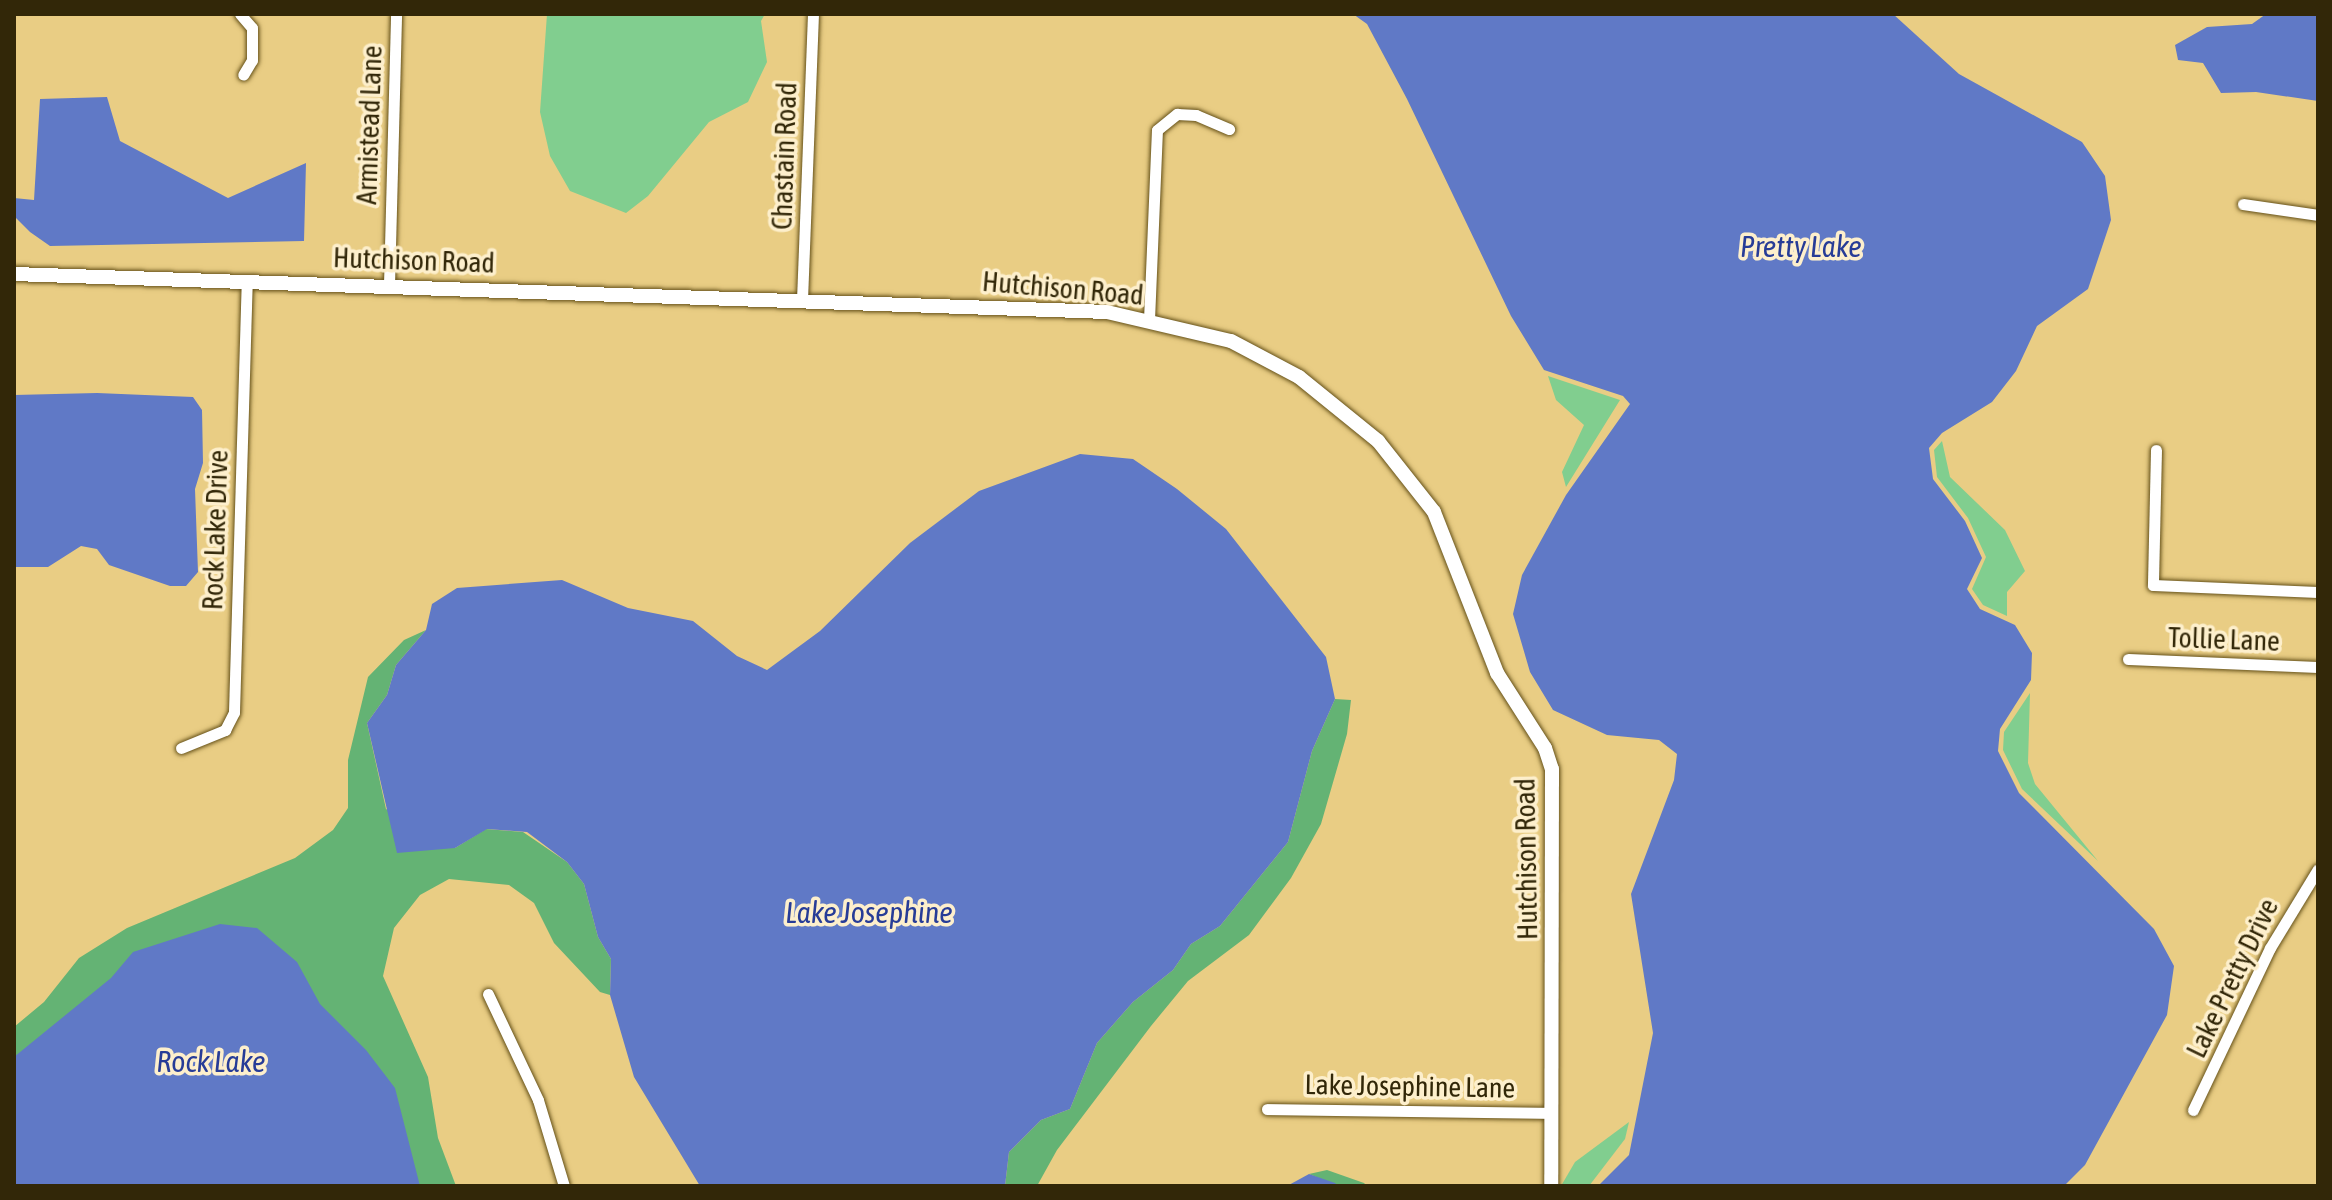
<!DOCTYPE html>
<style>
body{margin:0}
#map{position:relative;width:2332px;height:1200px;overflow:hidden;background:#e9cd84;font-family:"Asap Condensed",sans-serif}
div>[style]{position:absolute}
.green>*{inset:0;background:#81ce8f}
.forest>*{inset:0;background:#64b374}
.water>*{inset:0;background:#6079c6}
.roads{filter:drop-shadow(0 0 2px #655119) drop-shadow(0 0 2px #655119)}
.minor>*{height:11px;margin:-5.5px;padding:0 5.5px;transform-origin:5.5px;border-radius:5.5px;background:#fff}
.tertiary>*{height:14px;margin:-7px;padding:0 7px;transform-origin:7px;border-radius:7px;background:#fff}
span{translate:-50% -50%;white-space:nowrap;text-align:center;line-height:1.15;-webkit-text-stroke:7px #fdefcc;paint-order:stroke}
.street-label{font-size:28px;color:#322708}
.water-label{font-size:30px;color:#273c97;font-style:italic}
.frame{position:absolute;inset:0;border:16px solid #322708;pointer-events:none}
</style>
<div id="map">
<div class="green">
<div style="clip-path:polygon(547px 14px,765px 14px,761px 21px,767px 62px,748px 102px,709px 122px,648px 196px,626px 213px,570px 191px,550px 156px,540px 112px)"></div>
<div style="clip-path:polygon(1548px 376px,1620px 400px,1566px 487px,1562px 472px,1584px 425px,1556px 400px)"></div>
<div style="clip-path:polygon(1942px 441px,1950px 477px,2005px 530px,2025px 571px,2007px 592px,2007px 616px,1983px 605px,1972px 589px,1986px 557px,1968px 518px,1937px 477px,1934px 450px)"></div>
<div style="clip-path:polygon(2030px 693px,2028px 763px,2035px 784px,2098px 861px,2022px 789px,2003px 750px,2004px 732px)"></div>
<div style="clip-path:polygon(1629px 1122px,1625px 1139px,1589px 1186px,1561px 1186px,1575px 1162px)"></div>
</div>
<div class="forest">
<div style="clip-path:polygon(426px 630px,396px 665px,387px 695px,367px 723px,386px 809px,455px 848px,486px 829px,523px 832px,567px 862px,584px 884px,598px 937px,611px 959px,610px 995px,600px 992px,554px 943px,534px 903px,509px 885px,449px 879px,420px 895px,394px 928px,383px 976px,428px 1077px,438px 1138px,456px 1186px,14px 1186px,14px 1027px,44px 1002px,79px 958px,127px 928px,295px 858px,333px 830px,348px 808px,348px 760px,368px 677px,404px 640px)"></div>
<div style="clip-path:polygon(1335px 699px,1351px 700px,1347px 734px,1321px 824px,1291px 878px,1249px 935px,1188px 981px,1151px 1026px,1057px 1150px,1037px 1186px,1005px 1186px,1009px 1152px,1041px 1120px,1070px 1109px,1097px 1043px,1133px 1002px,1173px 970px,1191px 944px,1220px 926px,1288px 842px,1312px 751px)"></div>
<div style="clip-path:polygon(1327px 1170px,1364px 1183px,1367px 1186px,1338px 1186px,1309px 1174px)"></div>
</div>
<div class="water">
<div style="clip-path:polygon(1353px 14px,1893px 14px,1959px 74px,2082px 142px,2105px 176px,2111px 220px,2088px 289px,2037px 326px,2016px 371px,1992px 402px,1942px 433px,1929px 448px,1933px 479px,1965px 521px,1982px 558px,1967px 589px,1980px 609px,2015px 625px,2032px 653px,2031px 680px,2000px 729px,1998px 751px,2019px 793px,2154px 929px,2174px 966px,2167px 1015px,2085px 1165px,2064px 1186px,1598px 1186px,1629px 1155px,1653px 1033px,1631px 894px,1674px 780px,1677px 754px,1659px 740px,1607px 735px,1553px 710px,1530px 672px,1513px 614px,1522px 575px,1566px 495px,1630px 404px,1623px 396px,1544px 370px,1511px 316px,1407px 99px,1367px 24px)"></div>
<div style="clip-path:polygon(2266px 14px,2318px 14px,2318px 101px,2256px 92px,2221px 93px,2203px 63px,2178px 60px,2175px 45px,2207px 27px,2252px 24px)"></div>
<div style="clip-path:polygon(107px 97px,120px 141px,228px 198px,306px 163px,304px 241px,50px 246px,30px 232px,14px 216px,14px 198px,34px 200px,40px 99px)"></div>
<div style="clip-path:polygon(97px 393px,193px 397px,202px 410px,203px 463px,195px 489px,198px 572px,186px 586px,170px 586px,109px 565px,97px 549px,81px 546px,48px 567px,14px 567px,14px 395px)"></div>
<div style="clip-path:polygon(1080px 454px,1133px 459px,1177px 489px,1226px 529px,1326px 657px,1335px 699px,1312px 751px,1288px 842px,1220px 926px,1191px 944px,1173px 970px,1133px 1002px,1097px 1043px,1070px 1109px,1041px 1120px,1009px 1152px,1005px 1186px,700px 1186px,634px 1077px,610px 995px,611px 959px,598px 937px,584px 884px,567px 862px,527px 832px,487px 829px,455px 848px,397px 853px,367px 723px,387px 695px,396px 665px,426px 630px,432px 604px,457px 588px,562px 580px,628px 608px,693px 621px,737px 656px,767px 670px,820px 631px,910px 543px,979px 491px)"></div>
<div style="clip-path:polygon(220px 924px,257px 928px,297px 962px,320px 1004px,366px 1050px,395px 1088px,420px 1186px,14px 1186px,14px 1057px,111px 978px,133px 952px)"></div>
<div style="clip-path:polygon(1309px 1174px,1335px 1183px,1338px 1186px,1287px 1186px)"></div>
</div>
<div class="roads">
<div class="minor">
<div style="left:240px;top:14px;width:18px;rotate:49deg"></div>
<div style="left:252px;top:28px;width:32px;rotate:90deg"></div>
<div style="left:252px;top:60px;width:17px;rotate:121deg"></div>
<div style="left:2243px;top:204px;width:76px;rotate:8.3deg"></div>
<div style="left:389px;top:285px;width:271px;rotate:-88.5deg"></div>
<div style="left:802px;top:300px;width:286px;rotate:-87.8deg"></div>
<div style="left:1149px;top:320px;width:190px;rotate:-87.6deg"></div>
<div style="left:1157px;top:130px;width:26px;rotate:-39deg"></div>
<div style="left:1177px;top:114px;width:19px;rotate:3deg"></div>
<div style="left:1196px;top:115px;width:36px;rotate:23deg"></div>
<div style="left:2156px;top:450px;width:135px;rotate:91.3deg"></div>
<div style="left:2153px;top:585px;width:165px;rotate:2.4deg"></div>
<div style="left:2128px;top:659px;width:190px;rotate:2.4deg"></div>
<div style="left:181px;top:748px;width:48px;rotate:-22.2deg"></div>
<div style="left:225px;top:730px;width:20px;rotate:-63deg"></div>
<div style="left:234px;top:712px;width:431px;rotate:-88.3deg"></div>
<div style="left:488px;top:994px;width:117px;rotate:64.7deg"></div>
<div style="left:538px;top:1100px;width:90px;rotate:73.2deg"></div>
<div style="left:1267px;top:1109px;width:285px;rotate:0.8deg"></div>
<div style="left:2193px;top:1110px;width:179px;rotate:-64.6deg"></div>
<div style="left:2270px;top:948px;width:92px;rotate:-58.7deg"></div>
</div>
<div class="tertiary">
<div style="left:14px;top:274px;width:1094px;rotate:1.99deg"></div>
<div style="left:1107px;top:312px;width:127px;rotate:13.2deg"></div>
<div style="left:1231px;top:341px;width:77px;rotate:27.9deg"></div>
<div style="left:1299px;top:377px;width:102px;rotate:39deg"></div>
<div style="left:1378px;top:441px;width:90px;rotate:51.7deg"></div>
<div style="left:1434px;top:512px;width:173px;rotate:68.6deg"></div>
<div style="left:1497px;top:673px;width:89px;rotate:57.4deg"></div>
<div style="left:1545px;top:748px;width:22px;rotate:72deg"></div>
<div style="left:1552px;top:769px;width:417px;rotate:90.1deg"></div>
</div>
</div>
<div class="street-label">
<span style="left:369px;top:125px;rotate:-88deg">Armistead Lane</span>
<span style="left:784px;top:156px;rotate:-88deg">Chastain Road</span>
<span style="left:414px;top:260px;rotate:2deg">Hutchison Road</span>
<span style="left:1063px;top:288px;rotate:5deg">Hutchison Road</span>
<span style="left:215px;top:530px;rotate:-88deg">Rock Lake Drive</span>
<span style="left:2224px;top:639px;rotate:2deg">Tollie Lane</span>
<span style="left:1526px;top:859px;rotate:-91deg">Hutchison Road</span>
<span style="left:2232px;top:978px;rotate:-64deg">Lake Pretty Drive</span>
<span style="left:1410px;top:1086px;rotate:1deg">Lake Josephine Lane</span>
</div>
<div class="water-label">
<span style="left:1801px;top:246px">Pretty Lake</span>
<span style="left:869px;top:912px">Lake Josephine</span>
<span style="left:211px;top:1061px">Rock Lake</span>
</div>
<div class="frame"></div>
</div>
